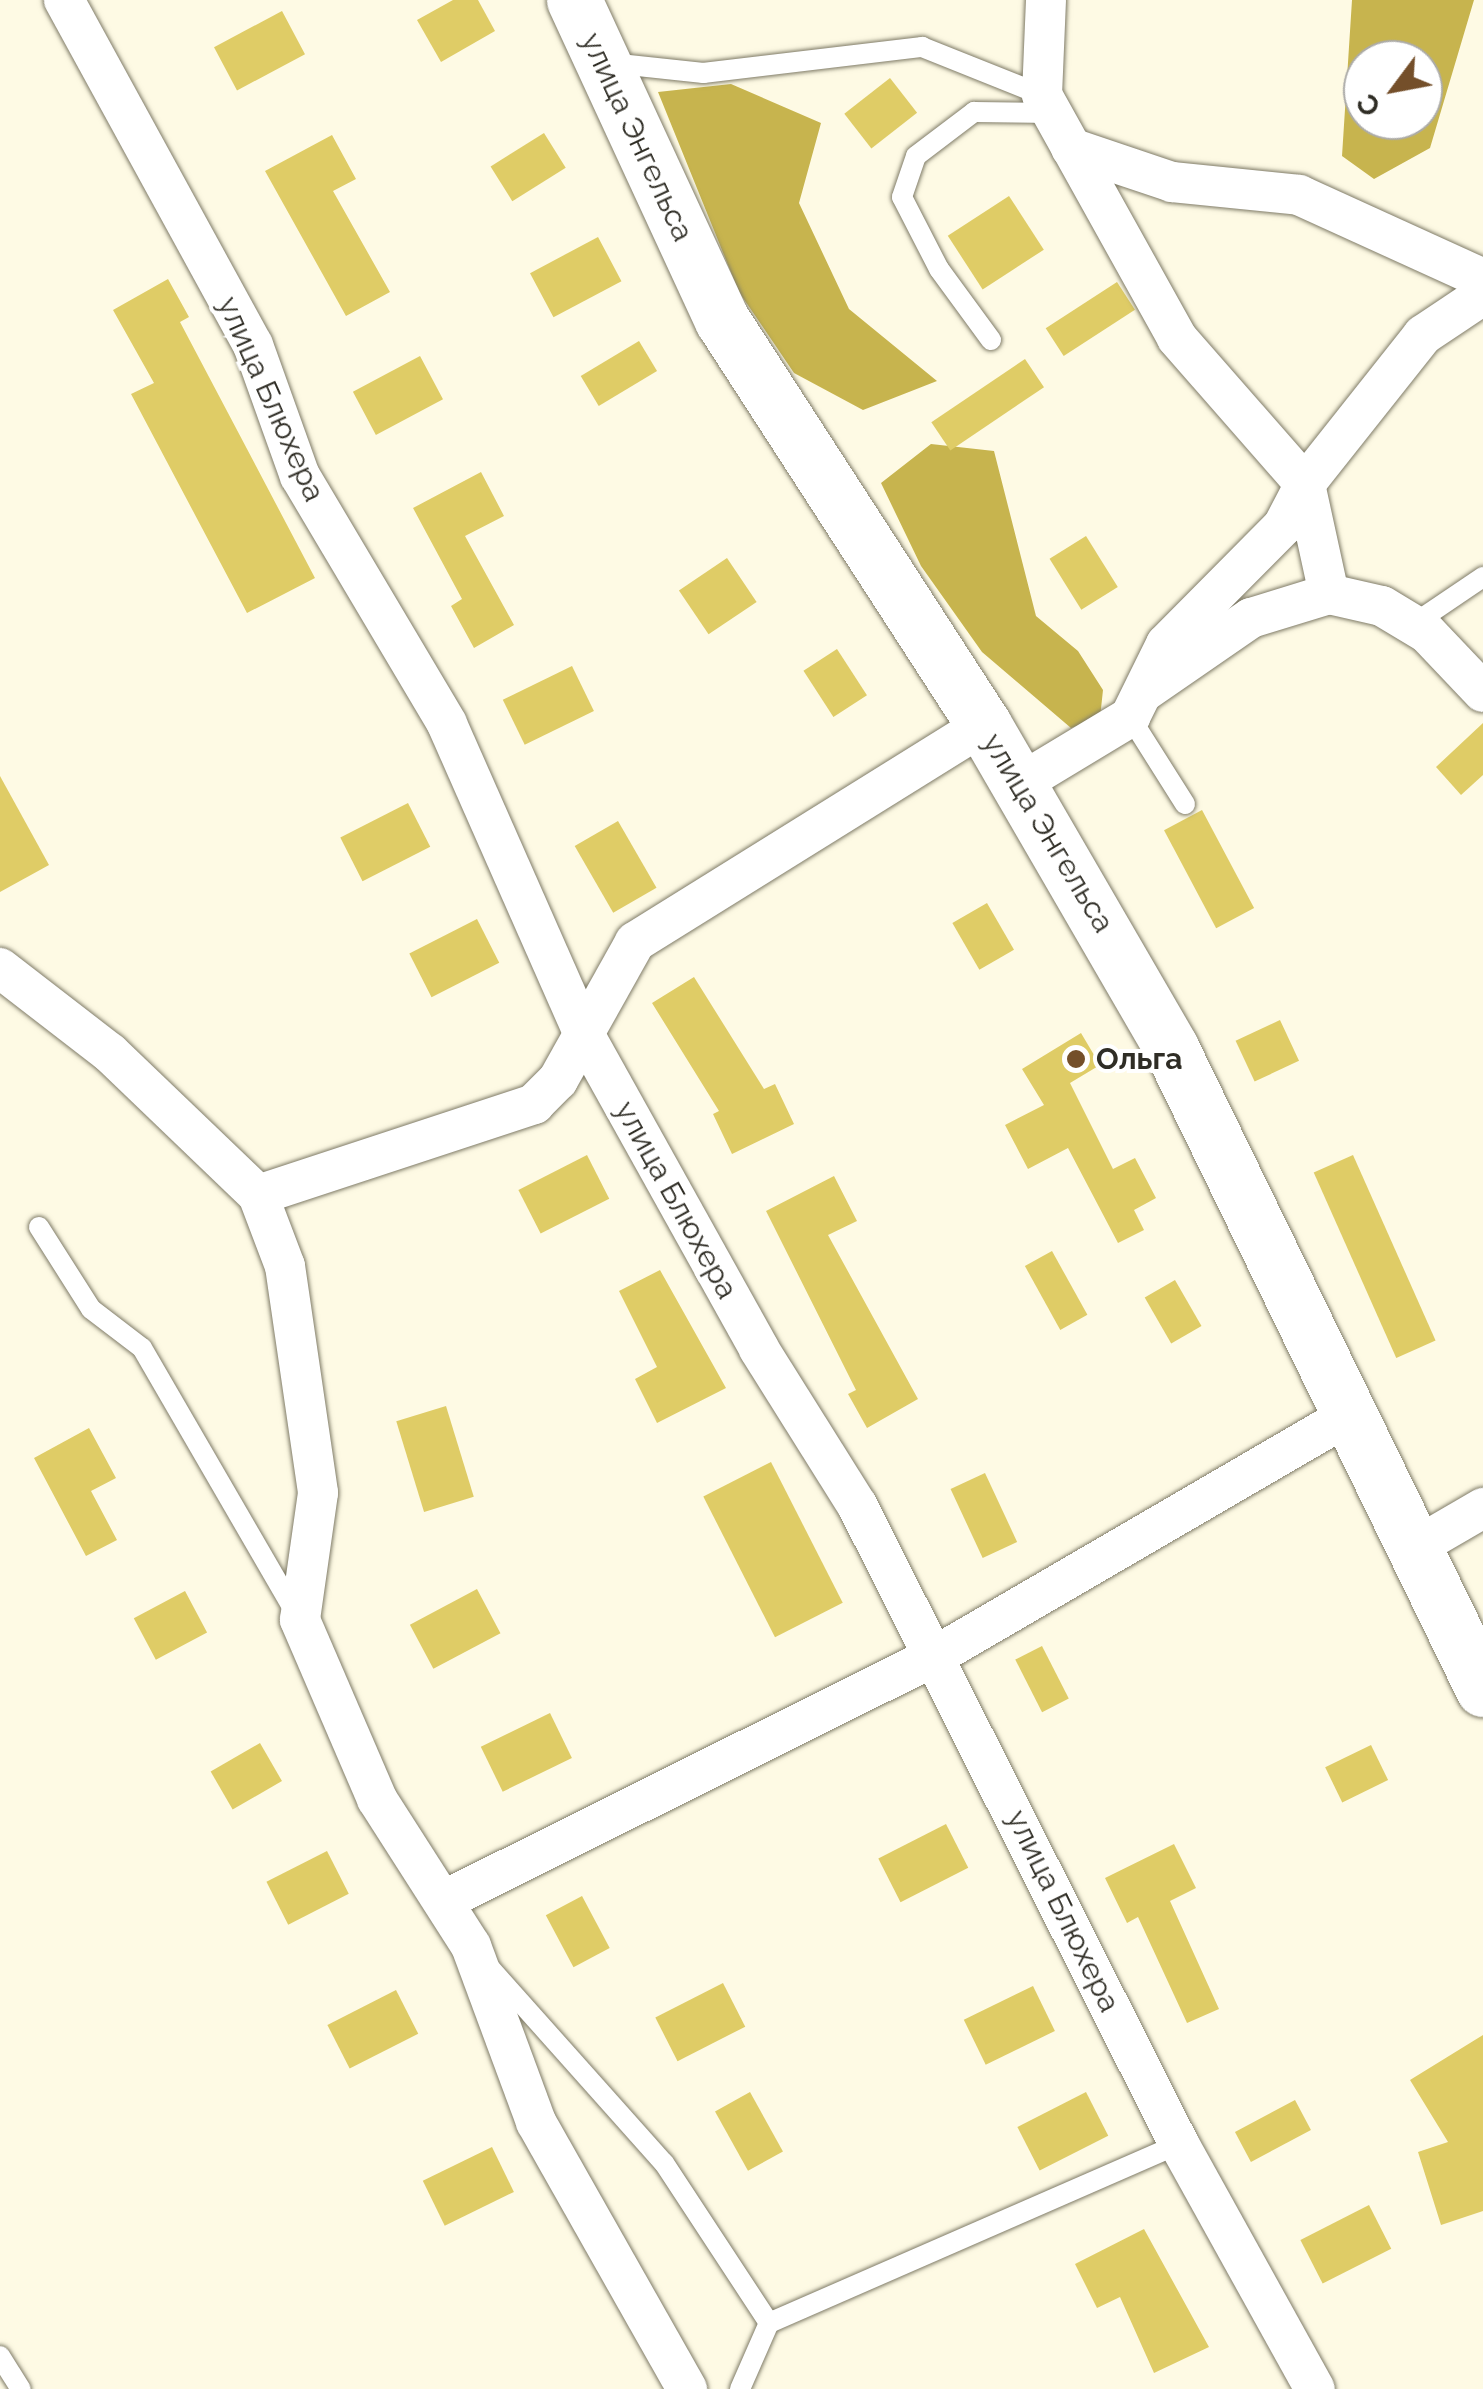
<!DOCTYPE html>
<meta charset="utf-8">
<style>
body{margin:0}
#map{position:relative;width:1483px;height:2389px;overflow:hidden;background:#fefae4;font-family:Raleway,sans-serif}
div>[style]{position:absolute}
.forest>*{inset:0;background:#c7b44e}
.building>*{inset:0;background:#dfcc66;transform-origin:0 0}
.roads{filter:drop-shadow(0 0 2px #7f7b67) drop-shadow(0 0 2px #7f7b67)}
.lane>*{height:20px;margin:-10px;padding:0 10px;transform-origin:10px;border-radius:10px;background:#fff}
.street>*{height:40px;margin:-20px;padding:0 20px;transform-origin:20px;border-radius:20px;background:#fff}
.secondary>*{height:55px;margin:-27.5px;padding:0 27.5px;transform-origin:27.5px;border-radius:27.5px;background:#fff}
.dots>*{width:28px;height:28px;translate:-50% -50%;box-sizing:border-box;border:5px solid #fff;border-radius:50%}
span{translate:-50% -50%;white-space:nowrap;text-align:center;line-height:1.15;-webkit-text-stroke:8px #fff;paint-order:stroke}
.street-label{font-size:30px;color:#2f2d25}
.poi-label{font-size:30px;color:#2f2d25;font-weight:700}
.left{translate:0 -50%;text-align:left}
.north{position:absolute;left:1343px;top:40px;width:100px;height:100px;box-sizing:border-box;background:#fff;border:2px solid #acaba8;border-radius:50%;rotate:238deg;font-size:28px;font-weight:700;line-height:40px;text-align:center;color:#2f2d25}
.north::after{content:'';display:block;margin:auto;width:35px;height:45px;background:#744f2a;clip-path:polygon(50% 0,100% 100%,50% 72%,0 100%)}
</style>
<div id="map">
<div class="forest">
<div style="clip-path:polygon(evenodd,1352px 0,1474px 0,1430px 148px,1374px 179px,1342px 156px,1352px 0,1363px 60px,1423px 60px,1423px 120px,1363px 120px,1363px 60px)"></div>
<div style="clip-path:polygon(731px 84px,821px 123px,799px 203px,849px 309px,937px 381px,863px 410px,794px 373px,739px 292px,658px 92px)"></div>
<div style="clip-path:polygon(931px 444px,994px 451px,1036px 616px,1078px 651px,1103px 690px,1100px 718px,1071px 728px,982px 652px,921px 566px,881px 483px)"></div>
</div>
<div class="building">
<div style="clip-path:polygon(453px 0,478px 0,495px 31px,441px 62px,417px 20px)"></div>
<div style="left:282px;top:11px;width:49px;height:77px;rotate:62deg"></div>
<div style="left:890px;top:78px;width:44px;height:58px;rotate:52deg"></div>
<div style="left:544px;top:133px;width:41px;height:63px;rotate:58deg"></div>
<div style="clip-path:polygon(332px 135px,356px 179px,333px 191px,390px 292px,346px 316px,265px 171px)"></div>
<div style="left:1009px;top:196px;width:64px;height:73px;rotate:57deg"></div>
<div style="left:598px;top:237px;width:50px;height:77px;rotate:62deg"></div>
<div style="clip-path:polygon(168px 279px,189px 317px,180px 322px,315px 578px,247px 613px,131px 394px,154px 383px,113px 310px)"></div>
<div style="left:1117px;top:282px;width:33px;height:85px;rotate:57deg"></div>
<div style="left:639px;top:341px;width:35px;height:68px;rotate:59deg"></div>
<div style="left:420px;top:356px;width:49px;height:76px;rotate:62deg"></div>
<div style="left:1025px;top:359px;width:34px;height:113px;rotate:56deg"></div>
<div style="clip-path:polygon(481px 472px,504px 516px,465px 536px,514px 625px,474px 648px,451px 606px,462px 599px,413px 508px)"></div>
<div style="left:1086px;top:536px;width:60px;height:43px;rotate:58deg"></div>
<div style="left:727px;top:558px;width:53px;height:58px;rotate:56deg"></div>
<div style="left:837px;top:649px;width:55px;height:40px;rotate:57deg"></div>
<div style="left:572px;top:666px;width:50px;height:77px;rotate:64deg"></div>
<div style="clip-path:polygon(1483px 723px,1483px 775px,1461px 795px,1436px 767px)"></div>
<div style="clip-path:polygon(0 776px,49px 865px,0 892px)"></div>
<div style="left:408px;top:803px;width:49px;height:76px;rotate:63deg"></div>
<div style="left:1202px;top:810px;width:111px;height:43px;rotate:62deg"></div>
<div style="left:618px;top:821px;width:77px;height:50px;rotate:60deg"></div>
<div style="left:987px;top:903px;width:54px;height:40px;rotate:60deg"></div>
<div style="left:477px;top:919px;width:49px;height:76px;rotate:63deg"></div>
<div style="clip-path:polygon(694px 977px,764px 1089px,775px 1084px,794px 1124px,732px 1154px,713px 1114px,719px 1111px,652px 1003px)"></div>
<div style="left:1280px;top:1020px;width:45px;height:49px;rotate:65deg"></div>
<div style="clip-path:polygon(1081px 1033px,1100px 1065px,1070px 1083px,1113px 1169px,1135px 1158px,1156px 1198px,1134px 1210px,1144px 1230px,1118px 1243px,1068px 1148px,1028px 1169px,1005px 1125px,1044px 1105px,1022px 1069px)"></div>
<div style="left:587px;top:1155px;width:49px;height:77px;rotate:63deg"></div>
<div style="left:1353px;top:1155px;width:203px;height:43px;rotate:66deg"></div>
<div style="clip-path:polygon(834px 1176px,857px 1221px,828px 1235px,918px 1399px,867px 1428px,848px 1394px,856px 1390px,766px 1211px)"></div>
<div style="left:1052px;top:1251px;width:73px;height:31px;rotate:61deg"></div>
<div style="clip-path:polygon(660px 1270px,726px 1388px,657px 1423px,635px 1379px,657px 1367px,619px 1291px)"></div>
<div style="left:1175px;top:1280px;width:53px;height:35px;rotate:60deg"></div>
<div style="left:446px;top:1406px;width:95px;height:52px;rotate:73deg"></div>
<div style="clip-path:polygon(89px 1428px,116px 1478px,91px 1491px,117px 1540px,86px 1556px,34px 1458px)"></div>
<div style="left:771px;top:1462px;width:158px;height:76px;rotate:63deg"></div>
<div style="left:985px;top:1473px;width:76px;height:38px;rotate:65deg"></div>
<div style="left:477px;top:1589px;width:50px;height:76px;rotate:62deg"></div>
<div style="left:185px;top:1591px;width:47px;height:58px;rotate:62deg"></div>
<div style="left:1042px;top:1646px;width:59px;height:30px;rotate:63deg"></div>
<div style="left:550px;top:1713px;width:50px;height:77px;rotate:64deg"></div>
<div style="left:260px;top:1743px;width:44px;height:57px;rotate:60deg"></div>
<div style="left:1371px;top:1745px;width:39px;height:51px;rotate:64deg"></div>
<div style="left:946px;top:1824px;width:49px;height:76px;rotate:63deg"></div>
<div style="clip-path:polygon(1174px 1844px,1196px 1888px,1170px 1901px,1219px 2009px,1187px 2023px,1138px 1917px,1127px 1923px,1105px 1878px)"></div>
<div style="left:327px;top:1851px;width:48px;height:68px;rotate:63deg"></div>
<div style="left:582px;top:1896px;width:59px;height:41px;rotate:62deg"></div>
<div style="left:723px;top:1983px;width:49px;height:76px;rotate:63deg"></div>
<div style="left:1033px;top:1986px;width:50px;height:77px;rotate:64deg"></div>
<div style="left:396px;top:1990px;width:49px;height:77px;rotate:63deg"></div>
<div style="clip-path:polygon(1483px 2035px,1483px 2211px,1441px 2225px,1418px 2152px,1448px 2142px,1410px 2080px)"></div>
<div style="left:750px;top:2092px;width:68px;height:40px;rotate:61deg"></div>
<div style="left:1086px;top:2092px;width:49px;height:77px;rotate:63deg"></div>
<div style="left:1295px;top:2100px;width:34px;height:68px;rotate:62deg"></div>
<div style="left:492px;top:2147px;width:50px;height:77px;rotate:64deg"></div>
<div style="left:1369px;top:2205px;width:49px;height:77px;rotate:63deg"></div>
<div style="clip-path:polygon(1144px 2229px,1209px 2347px,1154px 2373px,1120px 2297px,1097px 2308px,1075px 2264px)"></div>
</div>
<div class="roads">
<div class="lane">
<div style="left:610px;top:63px;width:94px;rotate:6.1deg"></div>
<div style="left:703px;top:73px;width:221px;rotate:-6.8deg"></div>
<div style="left:922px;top:47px;width:129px;rotate:21.8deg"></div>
<div style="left:991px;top:340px;width:88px;rotate:-126.2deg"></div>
<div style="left:939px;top:269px;width:81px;rotate:-117.2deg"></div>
<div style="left:902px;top:197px;width:43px;rotate:-71.1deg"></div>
<div style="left:916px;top:156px;width:73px;rotate:-37.2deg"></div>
<div style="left:974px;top:112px;width:78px;rotate:0.7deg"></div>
<div style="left:1412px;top:625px;width:86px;rotate:-34.1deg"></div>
<div style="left:1130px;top:717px;width:103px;rotate:57.7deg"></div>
<div style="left:39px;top:1227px;width:97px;rotate:57.6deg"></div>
<div style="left:91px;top:1309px;width:64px;rotate:37.4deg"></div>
<div style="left:142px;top:1348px;width:307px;rotate:59.9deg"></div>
<div style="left:490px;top:1968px;width:261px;rotate:48.3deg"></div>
<div style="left:664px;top:2163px;width:191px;rotate:56.7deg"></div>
<div style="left:0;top:2356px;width:39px;rotate:58deg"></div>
<div style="left:740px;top:2389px;width:72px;rotate:-66.3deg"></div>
<div style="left:769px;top:2323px;width:447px;rotate:-23.6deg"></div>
</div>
<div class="street">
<div style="left:64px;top:0;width:393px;rotate:61.3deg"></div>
<div style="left:253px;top:345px;width:139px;rotate:70.3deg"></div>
<div style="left:300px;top:476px;width:288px;rotate:59.3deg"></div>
<div style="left:447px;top:724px;width:339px;rotate:66.2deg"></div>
<div style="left:584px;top:1034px;width:360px;rotate:60.9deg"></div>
<div style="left:759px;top:1349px;width:184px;rotate:57.9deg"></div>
<div style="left:857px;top:1505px;width:716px;rotate:63.26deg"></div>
<div style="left:1179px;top:2144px;width:280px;rotate:61deg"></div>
<div style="left:1046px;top:0;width:95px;rotate:92.4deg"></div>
<div style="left:1042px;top:95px;width:278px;rotate:60.9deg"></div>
<div style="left:1177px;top:338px;width:194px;rotate:48.8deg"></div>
<div style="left:1305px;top:484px;width:113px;rotate:77.7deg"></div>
<div style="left:1329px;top:594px;width:54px;rotate:12.8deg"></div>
<div style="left:1382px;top:606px;width:52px;rotate:31deg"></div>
<div style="left:1427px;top:633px;width:81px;rotate:46.5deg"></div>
<div style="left:1071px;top:148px;width:107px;rotate:18.6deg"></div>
<div style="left:1172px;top:182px;width:128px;rotate:5.8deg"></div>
<div style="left:1299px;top:195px;width:202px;rotate:24.5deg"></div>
<div style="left:1145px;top:691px;width:129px;rotate:-34.6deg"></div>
<div style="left:1251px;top:618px;width:82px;rotate:-17.1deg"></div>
<div style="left:1019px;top:784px;width:130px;rotate:-31.1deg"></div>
<div style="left:1130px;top:717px;width:81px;rotate:-63.7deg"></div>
<div style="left:1166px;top:644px;width:166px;rotate:-45.2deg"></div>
<div style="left:1283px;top:526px;width:47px;rotate:-62.4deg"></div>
<div style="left:1305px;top:484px;width:190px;rotate:-51.6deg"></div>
<div style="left:1423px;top:335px;width:72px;rotate:-33.7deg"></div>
<div style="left:0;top:968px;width:139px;rotate:37.7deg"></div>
<div style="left:110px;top:1053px;width:205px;rotate:43.8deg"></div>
<div style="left:258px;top:1195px;width:76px;rotate:69.2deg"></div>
<div style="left:285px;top:1266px;width:229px;rotate:81.7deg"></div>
<div style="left:318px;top:1493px;width:128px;rotate:98.1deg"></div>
<div style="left:300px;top:1620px;width:195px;rotate:66.7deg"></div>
<div style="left:377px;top:1799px;width:174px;rotate:57.4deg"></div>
<div style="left:471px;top:1946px;width:188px;rotate:69.7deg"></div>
<div style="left:536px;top:2122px;width:307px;rotate:60.5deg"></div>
<div style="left:258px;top:1195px;width:291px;rotate:-18.2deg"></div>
<div style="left:534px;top:1104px;width:34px;rotate:-45deg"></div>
<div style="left:558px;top:1080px;width:158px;rotate:-60.8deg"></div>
<div style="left:635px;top:942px;width:411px;rotate:-31.9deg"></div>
<div style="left:1416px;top:1547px;width:78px;rotate:-30.2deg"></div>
<div style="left:445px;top:1900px;width:550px;rotate:-26.47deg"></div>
<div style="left:937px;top:1655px;width:480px;rotate:-30.2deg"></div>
</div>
<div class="secondary">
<div style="left:574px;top:0;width:353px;rotate:65.2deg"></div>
<div style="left:722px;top:320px;width:482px;rotate:57.1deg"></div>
<div style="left:984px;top:725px;width:373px;rotate:59.9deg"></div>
<div style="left:1171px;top:1048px;width:713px;rotate:64.05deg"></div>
</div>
</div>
<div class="dots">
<div style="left:1076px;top:1059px;background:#744f2a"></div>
</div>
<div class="street-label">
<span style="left:637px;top:137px;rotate:65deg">улица Энгельса</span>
<span style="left:271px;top:399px;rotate:66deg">улица Блюхера</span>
<span style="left:1048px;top:833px;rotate:59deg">улица Энгельса</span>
<span style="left:676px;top:1200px;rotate:61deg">улица Блюхера</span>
<span style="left:1063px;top:1911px;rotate:64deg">улица Блюхера</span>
</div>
<div class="poi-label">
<span class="left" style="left:1096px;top:1059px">Ольга</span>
</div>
<div class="north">С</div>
</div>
